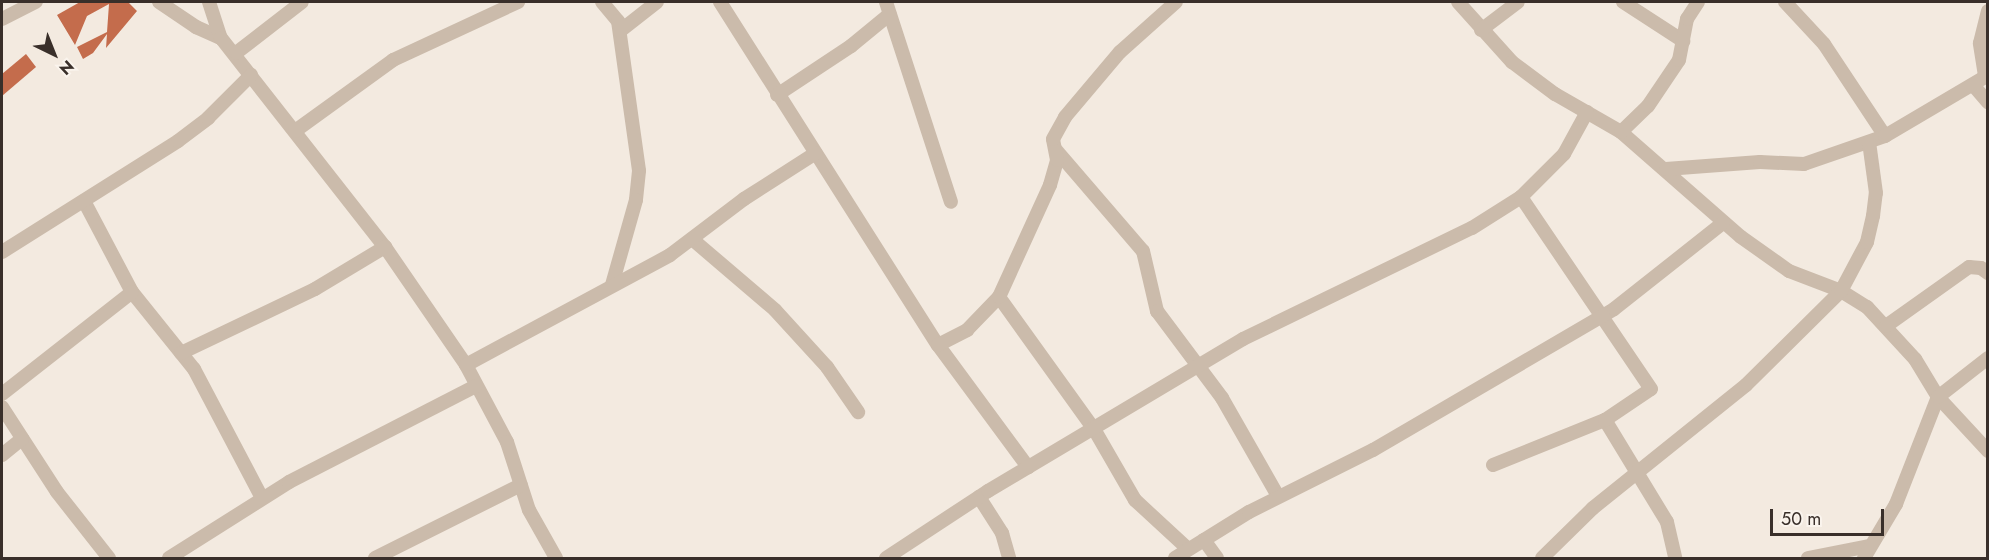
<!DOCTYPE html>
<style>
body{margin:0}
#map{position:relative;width:1989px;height:560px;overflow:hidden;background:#f3eae0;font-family:Jost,sans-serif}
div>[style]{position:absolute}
.building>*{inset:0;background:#c46c4c}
.minor>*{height:14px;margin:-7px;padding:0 7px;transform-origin:7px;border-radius:7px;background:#cbbbab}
span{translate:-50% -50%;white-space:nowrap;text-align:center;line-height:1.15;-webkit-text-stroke:6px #faf4ed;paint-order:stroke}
.frame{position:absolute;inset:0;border:3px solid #392f2a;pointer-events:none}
.north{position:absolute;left:24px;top:24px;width:60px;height:60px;-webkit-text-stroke:4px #faf4ed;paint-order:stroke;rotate:137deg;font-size:16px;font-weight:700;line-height:24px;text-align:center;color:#392f2a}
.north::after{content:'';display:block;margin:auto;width:21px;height:27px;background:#392f2a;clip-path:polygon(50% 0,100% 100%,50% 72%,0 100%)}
.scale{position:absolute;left:1770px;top:509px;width:114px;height:27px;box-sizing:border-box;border:3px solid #392f2a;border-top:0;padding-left:8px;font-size:18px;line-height:21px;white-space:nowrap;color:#392f2a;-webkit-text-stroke:4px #faf4ed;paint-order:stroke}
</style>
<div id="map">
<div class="building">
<div style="clip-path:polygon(80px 2px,128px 2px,137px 11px,106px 48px,107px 34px,93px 53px,83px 59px,77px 47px,107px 32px,109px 4px,87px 16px,75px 45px,57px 15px)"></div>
<div style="clip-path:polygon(26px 54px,36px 67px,2px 96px,2px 74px)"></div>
</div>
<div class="minor">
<div style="left:159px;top:2px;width:45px;rotate:34deg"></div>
<div style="left:196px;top:27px;width:27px;rotate:24deg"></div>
<div style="left:209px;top:2px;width:38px;rotate:72deg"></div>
<div style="left:221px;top:38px;width:266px;rotate:51.9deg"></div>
<div style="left:385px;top:247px;width:143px;rotate:55.5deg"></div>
<div style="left:466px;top:365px;width:87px;rotate:62deg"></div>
<div style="left:507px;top:442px;width:71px;rotate:72.1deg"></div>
<div style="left:529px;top:510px;width:55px;rotate:60.6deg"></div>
<div style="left:602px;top:2px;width:25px;rotate:50deg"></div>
<div style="left:618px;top:21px;width:151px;rotate:82deg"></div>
<div style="left:639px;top:171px;width:29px;rotate:96deg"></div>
<div style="left:636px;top:200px;width:88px;rotate:105.8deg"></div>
<div style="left:720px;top:2px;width:406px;rotate:57.6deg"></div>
<div style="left:938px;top:345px;width:152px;rotate:53.6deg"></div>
<div style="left:886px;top:2px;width:210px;rotate:72deg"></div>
<div style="left:1458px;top:2px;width:81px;rotate:48deg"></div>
<div style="left:1512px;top:62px;width:54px;rotate:36.7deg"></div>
<div style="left:1555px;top:94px;width:76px;rotate:29.9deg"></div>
<div style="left:1621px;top:132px;width:159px;rotate:41.2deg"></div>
<div style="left:1741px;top:237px;width:59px;rotate:35.3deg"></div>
<div style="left:1789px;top:271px;width:56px;rotate:21deg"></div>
<div style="left:1841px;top:291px;width:31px;rotate:32deg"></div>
<div style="left:1867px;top:307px;width:71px;rotate:47.3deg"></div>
<div style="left:1915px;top:359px;width:44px;rotate:58.8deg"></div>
<div style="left:1938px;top:397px;width:74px;rotate:47.2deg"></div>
<div style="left:1623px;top:2px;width:72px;rotate:33deg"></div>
<div style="left:1785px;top:2px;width:57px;rotate:47.1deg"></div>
<div style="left:1824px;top:44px;width:110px;rotate:56.5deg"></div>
<div style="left:2px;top:19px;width:38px;rotate:-27deg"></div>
<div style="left:1481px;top:30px;width:46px;rotate:-37.1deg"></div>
<div style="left:620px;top:31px;width:47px;rotate:-38.1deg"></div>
<div style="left:236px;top:53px;width:83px;rotate:-37.7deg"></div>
<div style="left:1985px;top:76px;width:33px;rotate:-99deg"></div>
<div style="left:1980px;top:43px;width:33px;rotate:-76deg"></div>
<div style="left:1973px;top:85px;width:23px;rotate:49deg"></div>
<div style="left:777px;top:95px;width:89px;rotate:-33.5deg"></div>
<div style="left:851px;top:46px;width:50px;rotate:-39.4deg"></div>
<div style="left:295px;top:131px;width:121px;rotate:-35.9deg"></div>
<div style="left:393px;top:60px;width:138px;rotate:-24.9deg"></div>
<div style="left:1621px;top:132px;width:37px;rotate:-44deg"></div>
<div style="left:1648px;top:106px;width:55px;rotate:-56deg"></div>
<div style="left:1679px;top:60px;width:42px;rotate:-79deg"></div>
<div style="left:1687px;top:19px;width:20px;rotate:-57deg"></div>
<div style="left:1056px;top:150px;width:133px;rotate:49.3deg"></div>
<div style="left:1143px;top:251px;width:62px;rotate:76.9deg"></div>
<div style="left:1157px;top:311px;width:109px;rotate:53.2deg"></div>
<div style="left:1222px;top:398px;width:113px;rotate:60.3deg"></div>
<div style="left:1666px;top:169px;width:94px;rotate:-4.3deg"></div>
<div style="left:1760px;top:162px;width:44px;rotate:2.6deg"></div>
<div style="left:1804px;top:164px;width:86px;rotate:-19.1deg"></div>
<div style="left:1885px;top:136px;width:120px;rotate:-30.6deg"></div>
<div style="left:84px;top:201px;width:103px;rotate:62.2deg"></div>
<div style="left:132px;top:292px;width:99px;rotate:51.2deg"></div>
<div style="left:194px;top:369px;width:146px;rotate:62.2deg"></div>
<div style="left:692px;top:239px;width:109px;rotate:40.5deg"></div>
<div style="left:775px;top:310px;width:77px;rotate:47.6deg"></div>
<div style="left:827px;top:367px;width:55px;rotate:55.4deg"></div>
<div style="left:2px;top:252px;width:208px;rotate:-32.2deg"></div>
<div style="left:178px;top:141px;width:38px;rotate:-37deg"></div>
<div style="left:208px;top:118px;width:61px;rotate:-45deg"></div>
<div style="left:999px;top:297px;width:163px;rotate:54.3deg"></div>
<div style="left:1094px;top:429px;width:82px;rotate:60deg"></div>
<div style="left:1135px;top:500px;width:71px;rotate:42.7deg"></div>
<div style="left:1886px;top:326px;width:102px;rotate:-35.4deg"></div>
<div style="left:1969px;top:267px;width:12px;rotate:5deg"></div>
<div style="left:1981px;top:268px;width:9px;rotate:36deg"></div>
<div style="left:938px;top:345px;width:33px;rotate:-27deg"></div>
<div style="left:967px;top:330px;width:46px;rotate:-45.9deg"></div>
<div style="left:999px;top:297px;width:123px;rotate:-65.5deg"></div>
<div style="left:1050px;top:185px;width:26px;rotate:-74deg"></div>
<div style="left:1057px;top:160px;width:21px;rotate:-101deg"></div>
<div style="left:1053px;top:139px;width:25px;rotate:-61deg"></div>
<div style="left:1065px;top:117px;width:85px;rotate:-49.8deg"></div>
<div style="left:1120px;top:52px;width:75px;rotate:-41.8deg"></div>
<div style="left:181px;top:353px;width:148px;rotate:-25.5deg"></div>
<div style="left:315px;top:289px;width:82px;rotate:-31deg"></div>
<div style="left:466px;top:365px;width:232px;rotate:-28.3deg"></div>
<div style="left:670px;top:255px;width:93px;rotate:-37.1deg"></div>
<div style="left:744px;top:199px;width:85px;rotate:-32.6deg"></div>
<div style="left:2px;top:394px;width:165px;rotate:-38.1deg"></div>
<div style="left:2px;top:407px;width:101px;rotate:57.1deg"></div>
<div style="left:57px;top:492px;width:84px;rotate:51.8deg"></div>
<div style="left:1605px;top:420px;width:119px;rotate:58.7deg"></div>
<div style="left:1667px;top:522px;width:37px;rotate:77deg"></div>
<div style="left:2px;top:455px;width:26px;rotate:-39deg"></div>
<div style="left:1493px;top:465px;width:121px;rotate:-21.9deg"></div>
<div style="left:1605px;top:420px;width:55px;rotate:-34deg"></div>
<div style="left:1651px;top:389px;width:232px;rotate:-124.1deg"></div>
<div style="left:979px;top:497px;width:43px;rotate:57.4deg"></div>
<div style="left:1002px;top:533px;width:26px;rotate:74deg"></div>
<div style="left:1204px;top:540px;width:22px;rotate:54deg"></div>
<div style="left:169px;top:558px;width:142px;rotate:-32.3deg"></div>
<div style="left:289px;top:482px;width:210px;rotate:-27.2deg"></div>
<div style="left:375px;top:558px;width:163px;rotate:-26.6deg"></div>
<div style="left:886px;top:558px;width:122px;rotate:-33.3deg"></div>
<div style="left:988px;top:491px;width:297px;rotate:-30.8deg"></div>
<div style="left:1243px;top:339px;width:254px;rotate:-25.9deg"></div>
<div style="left:1472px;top:228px;width:58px;rotate:-32.3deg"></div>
<div style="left:1521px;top:197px;width:61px;rotate:-45deg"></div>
<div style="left:1564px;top:154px;width:48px;rotate:-61.3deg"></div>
<div style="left:1175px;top:558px;width:87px;rotate:-31.9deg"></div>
<div style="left:1249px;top:512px;width:139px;rotate:-26.6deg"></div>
<div style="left:1373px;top:450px;width:279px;rotate:-30.3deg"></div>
<div style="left:1614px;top:309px;width:139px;rotate:-38.3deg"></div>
<div style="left:1542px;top:558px;width:71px;rotate:-44.4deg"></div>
<div style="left:1593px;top:508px;width:196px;rotate:-38.8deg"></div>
<div style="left:1746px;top:385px;width:134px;rotate:-44.7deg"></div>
<div style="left:1841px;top:291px;width:55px;rotate:-62deg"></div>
<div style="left:1867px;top:242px;width:27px;rotate:-77deg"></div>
<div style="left:1873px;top:216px;width:23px;rotate:-83deg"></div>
<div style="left:1876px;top:193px;width:51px;rotate:-97.8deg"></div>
<div style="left:1808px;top:558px;width:62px;rotate:-11.1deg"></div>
<div style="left:1864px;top:558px;width:63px;rotate:-59.3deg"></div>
<div style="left:1896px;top:504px;width:115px;rotate:-68.6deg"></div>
<div style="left:1938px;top:397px;width:63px;rotate:-38deg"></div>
</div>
<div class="frame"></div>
<div class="north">N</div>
<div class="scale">50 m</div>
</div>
